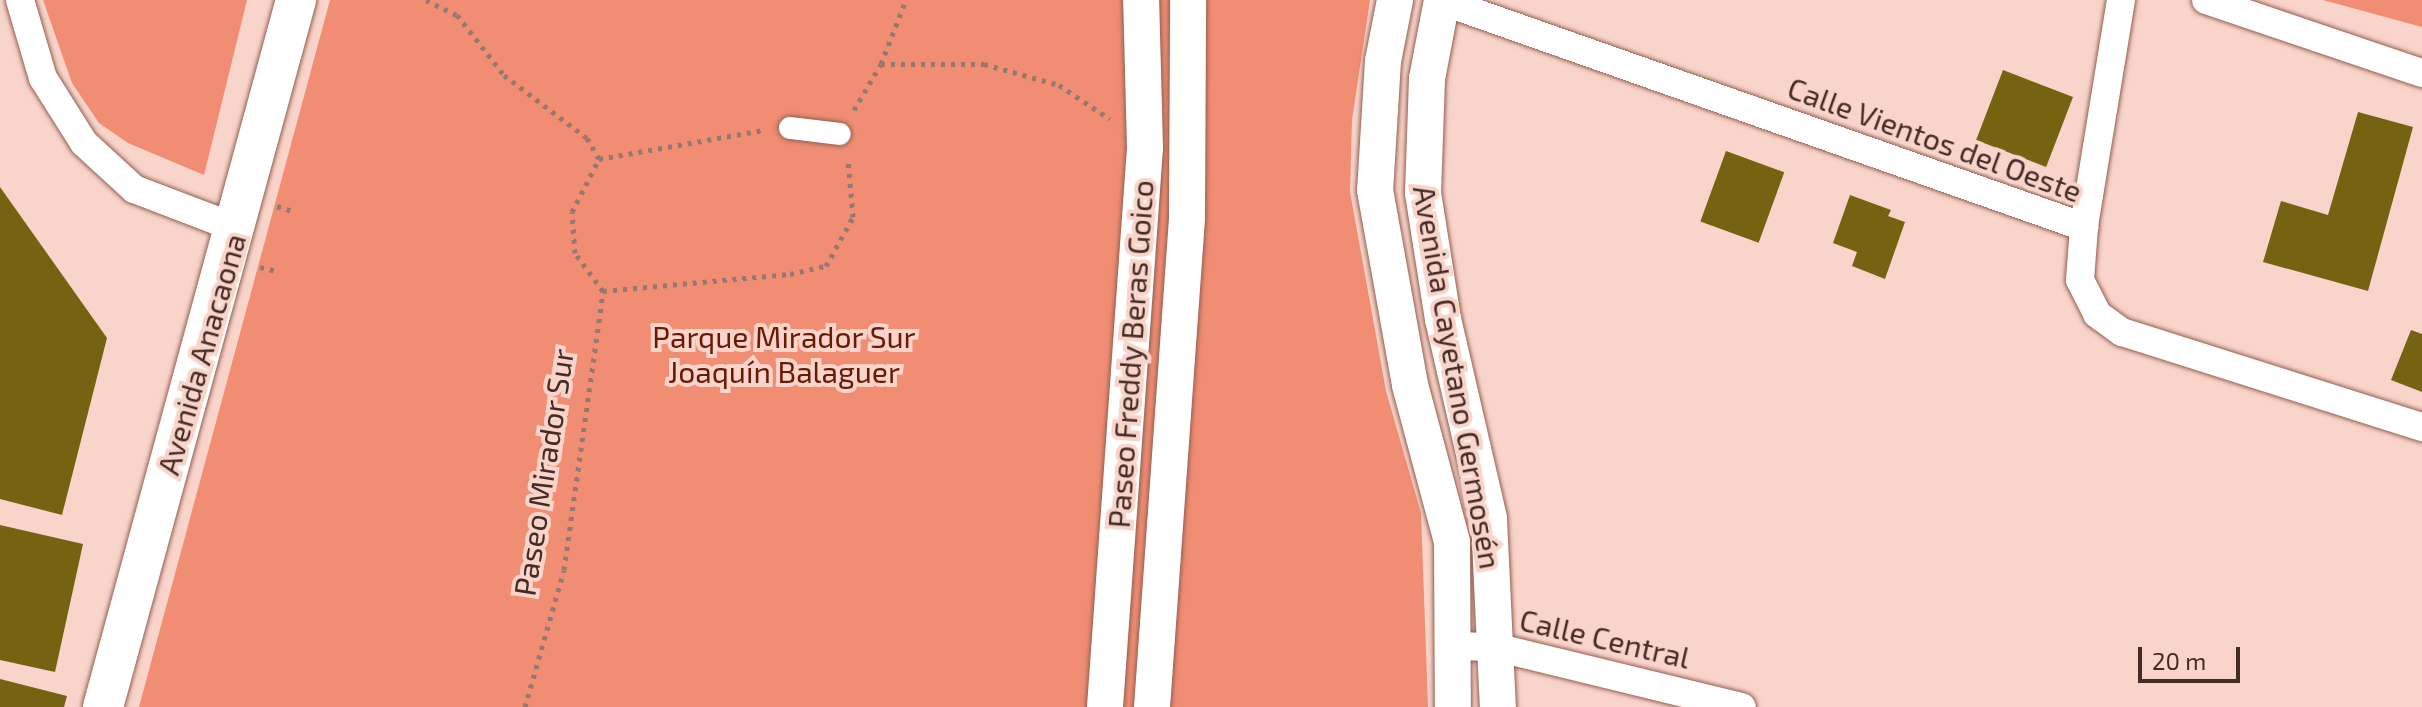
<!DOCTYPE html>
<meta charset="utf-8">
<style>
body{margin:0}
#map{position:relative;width:2422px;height:707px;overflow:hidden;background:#f9d4ca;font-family:"Exo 2",sans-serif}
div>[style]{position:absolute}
.green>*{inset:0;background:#f08d73}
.building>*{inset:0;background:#756312;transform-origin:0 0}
.path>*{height:5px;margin-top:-2.5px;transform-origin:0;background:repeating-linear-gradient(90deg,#967870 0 4px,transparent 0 10px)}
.roads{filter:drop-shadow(0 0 2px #935e50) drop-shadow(0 0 2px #935e50)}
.pedestrian>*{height:22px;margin:-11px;padding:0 11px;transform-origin:11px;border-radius:11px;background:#fff}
.minor>*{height:28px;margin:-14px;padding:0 14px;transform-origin:14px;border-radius:14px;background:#fff}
.tertiary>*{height:36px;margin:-18px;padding:0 18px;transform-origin:18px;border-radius:18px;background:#fff}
.secondary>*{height:40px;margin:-20px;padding:0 20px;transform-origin:20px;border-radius:20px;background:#fff}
span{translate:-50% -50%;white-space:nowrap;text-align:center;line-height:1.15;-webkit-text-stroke:8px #f9d4ca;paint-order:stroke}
.street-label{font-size:30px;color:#442c26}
.park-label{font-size:30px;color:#681a04}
.scale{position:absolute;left:2138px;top:647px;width:102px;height:36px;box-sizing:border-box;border:4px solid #442c26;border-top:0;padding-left:10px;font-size:24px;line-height:28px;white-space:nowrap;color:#442c26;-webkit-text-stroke:6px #f9d4ca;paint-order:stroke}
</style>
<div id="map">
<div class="green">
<div style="clip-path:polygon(43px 0,247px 0,204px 175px,128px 143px,99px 123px,72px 83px)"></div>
<div style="clip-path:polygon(330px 0,1370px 0,1352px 120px,1350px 192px,1386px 391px,1421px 513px,1428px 707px,139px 707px)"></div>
<div style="clip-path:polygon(2323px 0,2422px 0,2422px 27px)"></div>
</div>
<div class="building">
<div style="left:2003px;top:70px;width:75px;height:75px;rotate:21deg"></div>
<div style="clip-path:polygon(2358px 112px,2413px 127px,2368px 291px,2263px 262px,2281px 201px,2328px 215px)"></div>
<div style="left:1726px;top:151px;width:62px;height:75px;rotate:20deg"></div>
<div style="clip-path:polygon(0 187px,107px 338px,62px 515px,0 499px)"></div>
<div style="clip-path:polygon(1850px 195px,1891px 210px,1888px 216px,1905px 222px,1885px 279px,1852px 266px,1857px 252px,1833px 243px)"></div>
<div style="clip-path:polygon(2411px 330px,2422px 334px,2422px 392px,2391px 380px)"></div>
<div style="clip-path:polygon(0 525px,83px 544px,55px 672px,0 660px)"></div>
<div style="clip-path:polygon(0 679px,67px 696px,64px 707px,0 707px)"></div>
</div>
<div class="path">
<div style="left:426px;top:0;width:34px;rotate:26deg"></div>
<div style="left:457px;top:15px;width:76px;rotate:51.9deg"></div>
<div style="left:504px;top:75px;width:104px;rotate:37.2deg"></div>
<div style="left:587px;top:138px;width:24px;rotate:60deg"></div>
<div style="left:881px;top:64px;width:103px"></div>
<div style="left:984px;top:64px;width:78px;rotate:15.6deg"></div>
<div style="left:1059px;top:85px;width:61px;rotate:33.7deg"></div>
<div style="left:854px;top:110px;width:53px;rotate:-59.6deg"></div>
<div style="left:881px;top:64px;width:69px;rotate:-68.7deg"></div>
<div style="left:277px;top:206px;width:19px;rotate:18deg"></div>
<div style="left:260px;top:267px;width:16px;rotate:14deg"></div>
<div style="left:603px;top:291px;width:188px;rotate:-5.2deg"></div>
<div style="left:790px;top:274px;width:37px;rotate:-13deg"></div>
<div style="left:826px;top:266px;width:56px;rotate:-61.1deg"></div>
<div style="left:853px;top:217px;width:58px;rotate:-94.9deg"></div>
<div style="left:525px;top:707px;width:142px;rotate:-74.1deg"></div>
<div style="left:564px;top:570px;width:282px;rotate:-82deg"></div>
<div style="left:603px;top:291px;width:47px;rotate:-126.4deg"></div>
<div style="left:575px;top:253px;width:41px;rotate:-94.2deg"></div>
<div style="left:572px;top:212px;width:59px;rotate:-63deg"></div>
<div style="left:599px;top:159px;width:167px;rotate:-10deg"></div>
</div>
<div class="roads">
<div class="pedestrian">
<div style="left:790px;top:128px;width:50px;rotate:6.8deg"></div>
</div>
<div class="minor">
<div style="left:20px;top:0;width:81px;rotate:73.6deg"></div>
<div style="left:43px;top:78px;width:77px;rotate:57.8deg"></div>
<div style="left:84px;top:143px;width:68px;rotate:42.6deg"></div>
<div style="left:134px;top:189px;width:109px;rotate:20.9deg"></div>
<div style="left:2121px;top:0;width:230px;rotate:99.3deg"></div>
<div style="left:2084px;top:227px;width:53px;rotate:94.3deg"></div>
<div style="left:2080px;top:280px;width:38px;rotate:63deg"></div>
<div style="left:2097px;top:314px;width:31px;rotate:36deg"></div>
<div style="left:2122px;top:332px;width:315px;rotate:17.6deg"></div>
<div style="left:2206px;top:0;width:228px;rotate:18.7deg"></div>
<div style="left:1442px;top:1px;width:681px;rotate:19.39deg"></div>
<div style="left:1452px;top:646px;width:43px;rotate:1.3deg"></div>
<div style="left:1495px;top:647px;width:254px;rotate:13.7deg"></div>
</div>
<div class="tertiary">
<div style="left:1395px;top:0;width:62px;rotate:101.1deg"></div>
<div style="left:1383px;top:61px;width:129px;rotate:93.5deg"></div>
<div style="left:1375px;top:190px;width:198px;rotate:79.8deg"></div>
<div style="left:1410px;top:385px;width:163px;rotate:75deg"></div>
<div style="left:1452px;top:542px;width:165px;rotate:89.7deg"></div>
<div style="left:1442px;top:0;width:80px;rotate:100.8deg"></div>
<div style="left:1427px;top:79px;width:114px;rotate:92deg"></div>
<div style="left:1423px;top:193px;width:128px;rotate:81deg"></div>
<div style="left:1443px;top:319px;width:205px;rotate:77deg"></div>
<div style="left:1489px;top:519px;width:188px;rotate:87.3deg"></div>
<div style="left:1105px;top:707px;width:560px;rotate:-85.91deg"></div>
<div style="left:1145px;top:148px;width:148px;rotate:-91.5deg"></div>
<div style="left:1152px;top:707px;width:491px;rotate:-85.9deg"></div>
<div style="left:1187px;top:217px;width:217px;rotate:-89.7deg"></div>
</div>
<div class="secondary">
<div style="left:103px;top:707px;width:733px;rotate:-74.73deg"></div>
</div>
</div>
<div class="street-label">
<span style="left:1935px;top:139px;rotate:20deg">Calle Vientos del Oeste</span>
<span style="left:201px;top:354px;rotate:-74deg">Avenida Anacaona</span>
<span style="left:1130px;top:354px;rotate:-86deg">Paseo Freddy Beras Goico</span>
<span style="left:1458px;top:377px;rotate:80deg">Avenida Cayetano Germosén</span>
<span style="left:543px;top:472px;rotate:-81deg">Paseo Mirador Sur</span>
<span style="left:1605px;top:638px;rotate:13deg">Calle Central</span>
</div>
<div class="park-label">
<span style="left:784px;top:353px">Parque Mirador Sur<br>Joaquín Balaguer</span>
</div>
<div class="scale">20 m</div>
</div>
